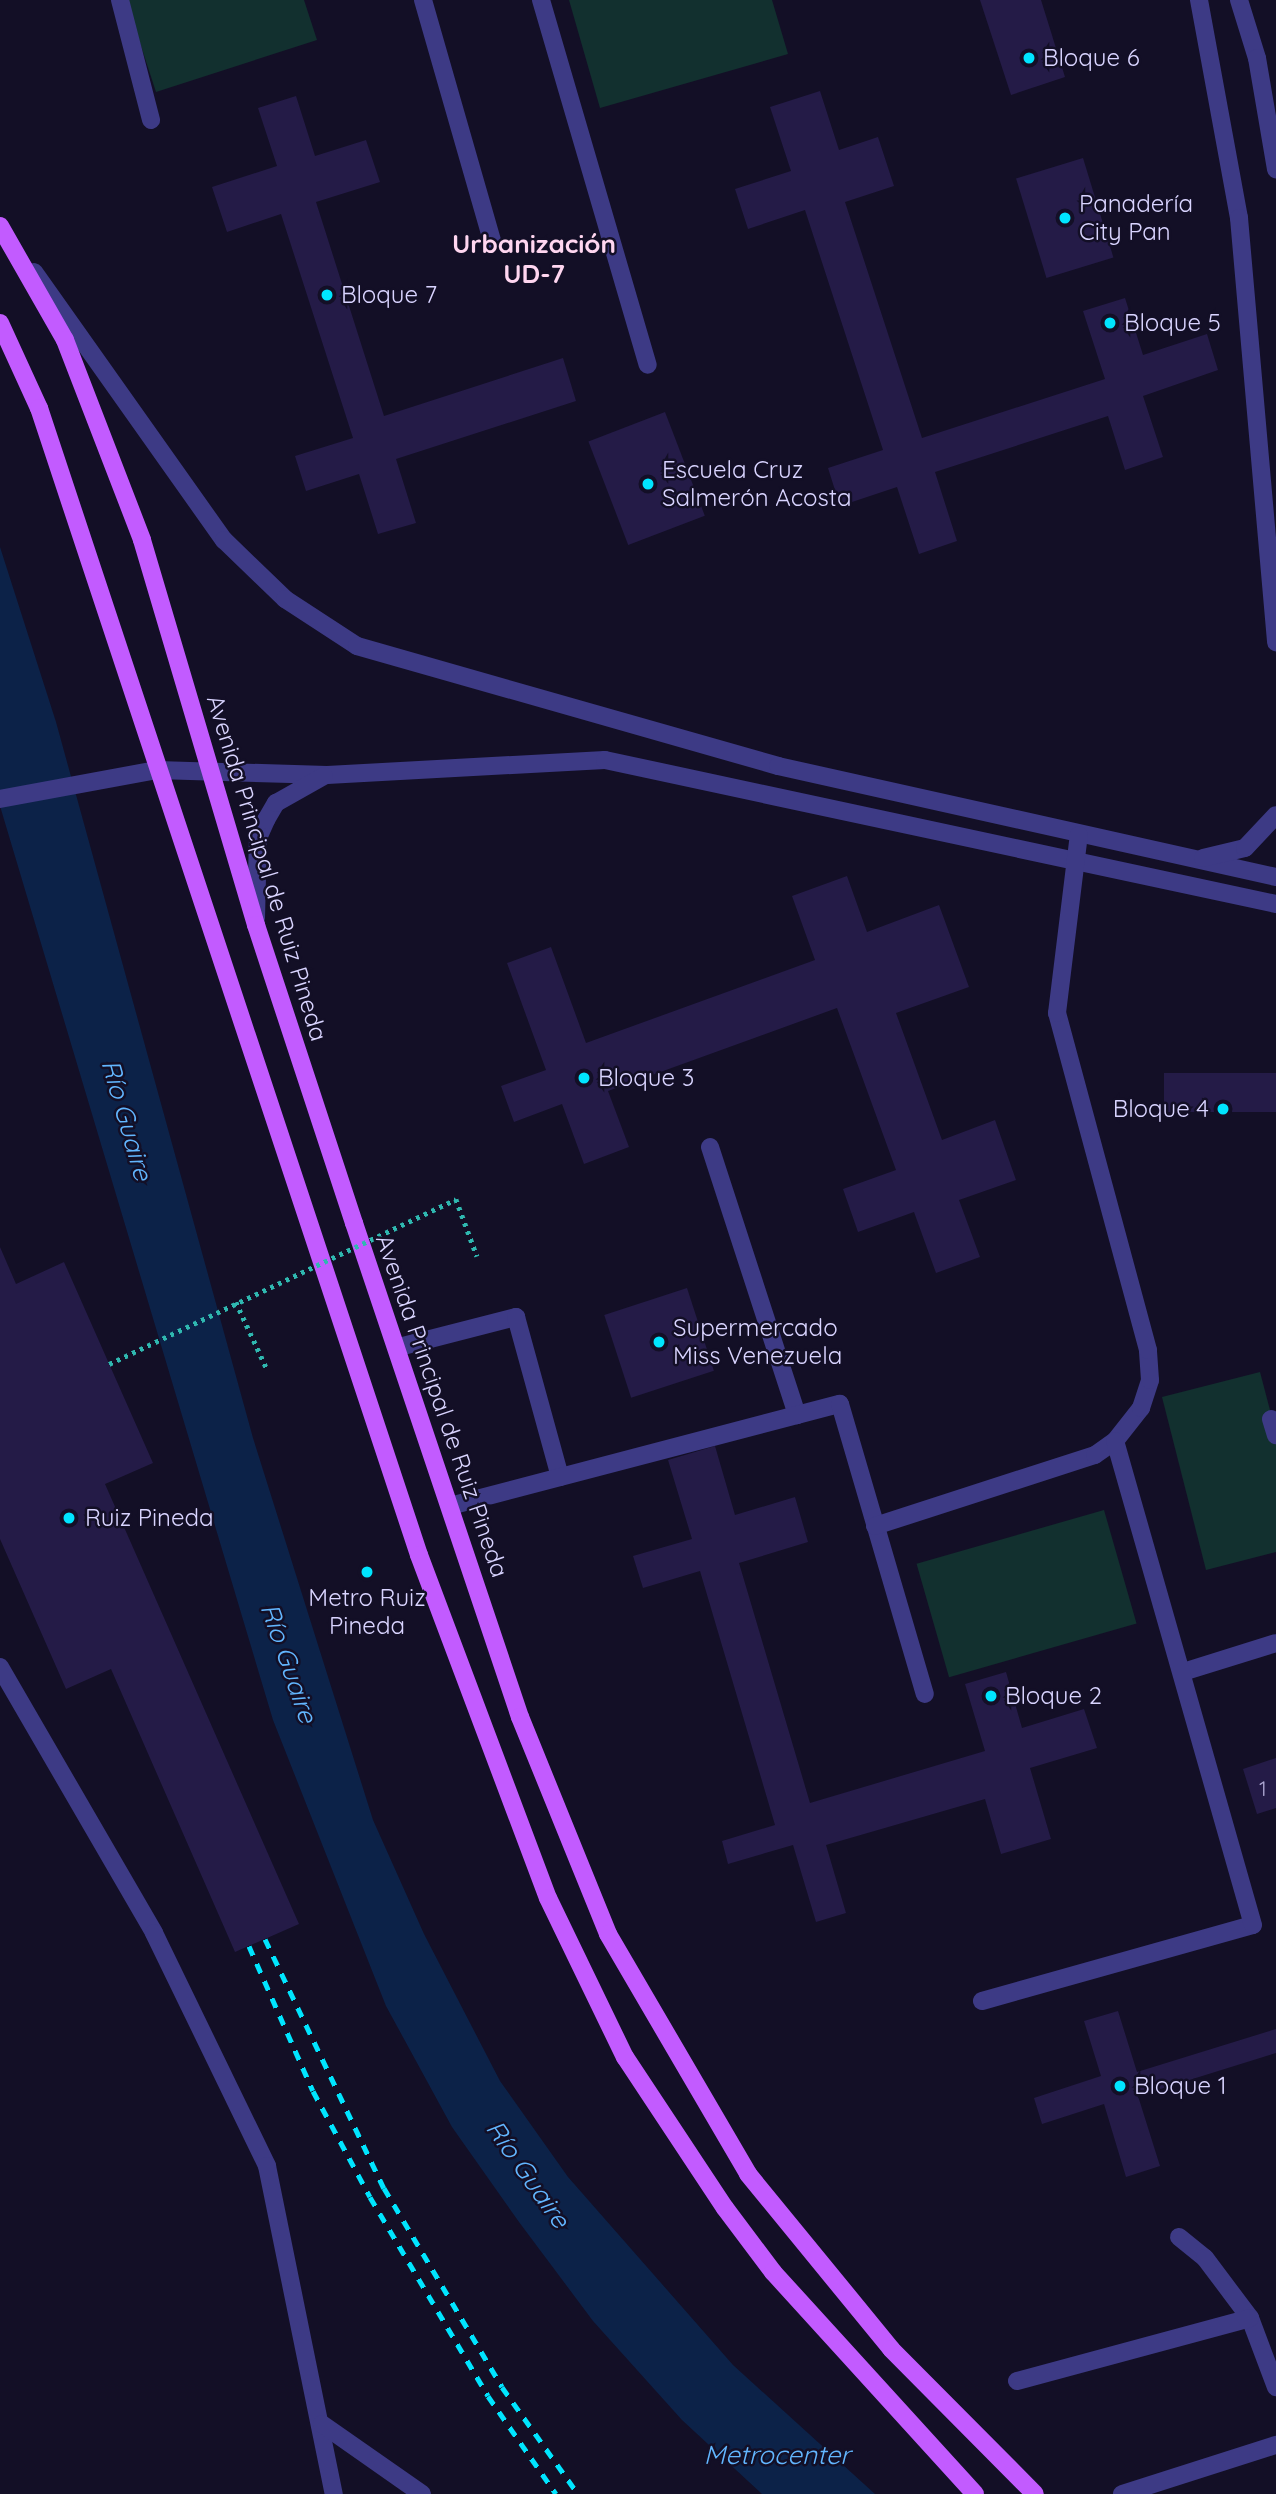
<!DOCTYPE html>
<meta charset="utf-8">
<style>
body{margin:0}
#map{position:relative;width:1276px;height:2494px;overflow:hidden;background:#130f26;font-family:Quicksand,sans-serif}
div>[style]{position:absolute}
.green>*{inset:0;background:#12302f;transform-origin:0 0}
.water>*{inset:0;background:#0c2248}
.building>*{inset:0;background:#241b47;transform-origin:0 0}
.path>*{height:4.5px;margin-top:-2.25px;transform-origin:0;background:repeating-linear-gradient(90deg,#2fb8b0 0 3.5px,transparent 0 8.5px)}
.minor>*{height:18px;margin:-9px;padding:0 9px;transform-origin:9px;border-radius:9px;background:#3d3a85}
.major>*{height:18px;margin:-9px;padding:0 9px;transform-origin:9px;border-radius:9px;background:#c25bff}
.rail>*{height:5px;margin-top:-2.5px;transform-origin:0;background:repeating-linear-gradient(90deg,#00e5ff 0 10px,transparent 0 19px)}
.path-bridge>*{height:4.5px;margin-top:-2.25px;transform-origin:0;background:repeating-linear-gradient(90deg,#2fb8b0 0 3.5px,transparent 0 8.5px)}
.dots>*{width:19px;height:19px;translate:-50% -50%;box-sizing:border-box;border:4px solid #130f26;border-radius:50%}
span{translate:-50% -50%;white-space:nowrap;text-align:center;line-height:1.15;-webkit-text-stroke:5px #130f26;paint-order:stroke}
.number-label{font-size:21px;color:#aca6d1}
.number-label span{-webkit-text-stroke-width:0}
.poi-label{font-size:24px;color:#d9d4ff}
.left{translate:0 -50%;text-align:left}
.right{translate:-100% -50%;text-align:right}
.street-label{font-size:24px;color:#d9d4ff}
.neighbourhood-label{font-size:26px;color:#ffd6f0;font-weight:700}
.water-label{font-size:26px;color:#62b6ff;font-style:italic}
</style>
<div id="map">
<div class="green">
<div style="clip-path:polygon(126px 0,304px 0,317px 40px,156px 92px)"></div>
<div style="clip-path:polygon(569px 0,772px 0,788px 54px,600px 108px)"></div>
<div style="clip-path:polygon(1260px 1372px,1276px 1433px,1276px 1552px,1206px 1570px,1162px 1397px)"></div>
<div style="left:1104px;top:1510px;width:118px;height:195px;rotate:74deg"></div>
</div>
<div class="water">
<div style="clip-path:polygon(0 547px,56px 722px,253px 1438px,373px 1820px,424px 1934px,500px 2081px,568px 2177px,733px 2365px,875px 2494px,762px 2494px,682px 2420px,593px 2321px,519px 2222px,452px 2127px,386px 2006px,273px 1720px,0 806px)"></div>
</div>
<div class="building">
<div style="clip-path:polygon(980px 0,1041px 0,1065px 77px,1011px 95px)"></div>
<div style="clip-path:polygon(820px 91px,839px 150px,878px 137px,894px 186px,845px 202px,922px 438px,1105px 379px,1083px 311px,1125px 298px,1143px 355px,1207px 334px,1218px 370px,1143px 396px,1163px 457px,1125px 470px,1108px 416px,935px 472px,957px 541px,919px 554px,897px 487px,840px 506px,828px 468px,883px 450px,805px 210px,748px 229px,735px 189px,791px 171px,770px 107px)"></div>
<div style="clip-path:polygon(296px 96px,315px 156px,366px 140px,380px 182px,316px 202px,384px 416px,563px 358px,576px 401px,396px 459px,416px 523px,378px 534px,359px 474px,306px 491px,295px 456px,353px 438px,281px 214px,227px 232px,212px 187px,277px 166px,258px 108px)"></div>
<div style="left:1083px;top:158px;width:104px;height:70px;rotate:73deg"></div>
<div style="left:665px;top:412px;width:111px;height:82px;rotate:69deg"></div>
<div style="clip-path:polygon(847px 876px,867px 932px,939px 905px,969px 987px,896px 1013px,942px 1140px,995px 1120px,1016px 1180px,959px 1200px,980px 1257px,936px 1273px,914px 1212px,858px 1232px,843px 1189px,896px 1170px,837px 1008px,608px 1091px,629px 1147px,584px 1164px,562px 1104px,514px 1122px,501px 1086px,546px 1070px,507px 963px,551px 947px,586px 1043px,815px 960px,792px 896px)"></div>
<div style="left:1276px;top:1073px;width:39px;height:112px;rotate:90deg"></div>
<div style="clip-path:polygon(0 1247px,16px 1284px,64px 1262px,153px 1463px,105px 1484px,299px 1924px,235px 1952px,111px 1669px,66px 1689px,0 1539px)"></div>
<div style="left:687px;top:1288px;width:87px;height:87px;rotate:72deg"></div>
<div style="clip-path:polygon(715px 1446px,735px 1515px,795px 1497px,808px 1542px,739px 1563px,810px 1803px,985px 1751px,965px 1684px,1006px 1672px,1022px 1728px,1084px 1709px,1097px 1748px,1030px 1768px,1051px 1839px,1001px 1854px,985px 1799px,826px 1845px,846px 1913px,816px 1922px,793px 1845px,728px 1864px,722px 1841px,775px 1825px,700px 1571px,643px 1588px,633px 1556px,692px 1539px,668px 1460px)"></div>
<div style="clip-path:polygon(1276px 1758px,1276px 1808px,1257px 1814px,1243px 1769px)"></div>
<div style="clip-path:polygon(1118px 2011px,1137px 2072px,1276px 2029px,1276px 2053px,1138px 2096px,1160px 2166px,1126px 2177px,1104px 2104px,1042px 2124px,1034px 2098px,1101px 2076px,1084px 2021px)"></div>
</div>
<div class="path">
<div style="left:456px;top:1199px;width:61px;rotate:69.8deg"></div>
<div style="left:236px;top:1302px;width:74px;rotate:65.2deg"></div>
</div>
<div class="minor">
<div style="left:120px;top:0;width:124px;rotate:75.5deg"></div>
<div style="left:423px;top:0;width:250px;rotate:74deg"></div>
<div style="left:541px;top:0;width:380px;rotate:73.7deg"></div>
<div style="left:1199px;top:0;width:222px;rotate:79.6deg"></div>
<div style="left:1239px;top:218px;width:426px;rotate:85deg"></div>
<div style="left:1239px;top:0;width:61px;rotate:72.8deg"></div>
<div style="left:1257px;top:58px;width:113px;rotate:80.3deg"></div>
<div style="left:34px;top:272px;width:329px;rotate:54.7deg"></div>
<div style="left:224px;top:540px;width:85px;rotate:44deg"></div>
<div style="left:285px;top:599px;width:86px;rotate:33.1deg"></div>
<div style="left:357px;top:646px;width:438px;rotate:15.9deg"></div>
<div style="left:778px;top:766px;width:510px;rotate:12.57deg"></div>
<div style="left:0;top:799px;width:160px;rotate:-10.5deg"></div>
<div style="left:157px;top:770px;width:170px;rotate:1.7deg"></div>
<div style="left:327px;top:775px;width:278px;rotate:-3.1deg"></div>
<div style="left:605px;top:760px;width:686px;rotate:12.11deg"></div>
<div style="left:1203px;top:858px;width:43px;rotate:-13.4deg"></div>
<div style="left:1245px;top:848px;width:45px;rotate:-46.8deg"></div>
<div style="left:256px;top:918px;width:80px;rotate:-88.6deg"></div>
<div style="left:258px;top:838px;width:20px;rotate:-66deg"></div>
<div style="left:266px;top:820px;width:20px;rotate:-60deg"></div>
<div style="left:276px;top:803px;width:55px;rotate:-29.4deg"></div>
<div style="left:710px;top:1147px;width:282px;rotate:72deg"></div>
<div style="left:399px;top:1347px;width:121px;rotate:-14.4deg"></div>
<div style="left:516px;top:1317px;width:166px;rotate:74.6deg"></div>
<div style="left:1271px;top:1419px;width:17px;rotate:73deg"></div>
<div style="left:450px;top:1506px;width:403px;rotate:-14.7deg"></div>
<div style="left:840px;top:1404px;width:302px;rotate:73.7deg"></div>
<div style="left:875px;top:1526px;width:231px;rotate:-17.9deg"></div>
<div style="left:1095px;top:1455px;width:24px;rotate:-35deg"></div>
<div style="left:1115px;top:1441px;width:42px;rotate:-51.8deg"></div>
<div style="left:1141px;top:1408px;width:29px;rotate:-72deg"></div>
<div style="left:1150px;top:1380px;width:30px;rotate:-94deg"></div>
<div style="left:1148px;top:1350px;width:349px;rotate:-105.1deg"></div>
<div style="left:1057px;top:1013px;width:179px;rotate:-83deg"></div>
<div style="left:0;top:1667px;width:307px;rotate:59.9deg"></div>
<div style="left:154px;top:1933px;width:259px;rotate:64.1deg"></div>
<div style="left:267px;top:2166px;width:335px;rotate:78.5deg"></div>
<div style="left:1183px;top:1672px;width:97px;rotate:-17.3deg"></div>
<div style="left:982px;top:2001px;width:281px;rotate:-15.7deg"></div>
<div style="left:1253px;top:1925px;width:503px;rotate:-105.91deg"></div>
<div style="left:1179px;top:2237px;width:33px;rotate:39deg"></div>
<div style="left:1205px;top:2258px;width:75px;rotate:53.1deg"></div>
<div style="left:1250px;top:2318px;width:74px;rotate:69.4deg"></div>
<div style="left:1017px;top:2381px;width:241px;rotate:-15.1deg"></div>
<div style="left:322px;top:2424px;width:122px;rotate:35deg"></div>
<div style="left:1122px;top:2494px;width:162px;rotate:-17.7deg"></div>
</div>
<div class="major">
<div style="left:0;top:226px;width:131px;rotate:60.3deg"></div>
<div style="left:65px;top:340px;width:214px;rotate:68.9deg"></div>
<div style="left:142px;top:540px;width:402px;rotate:73.5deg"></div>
<div style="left:256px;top:925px;width:314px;rotate:71.8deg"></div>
<div style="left:354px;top:1223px;width:521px;rotate:71.43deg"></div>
<div style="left:520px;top:1717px;width:234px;rotate:67.9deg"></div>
<div style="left:608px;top:1934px;width:278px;rotate:59.7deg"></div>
<div style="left:748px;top:2174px;width:226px;rotate:50.7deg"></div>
<div style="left:891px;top:2349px;width:204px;rotate:45.2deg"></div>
<div style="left:0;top:323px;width:94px;rotate:65.4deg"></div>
<div style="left:39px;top:408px;width:1208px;rotate:71.67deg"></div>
<div style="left:419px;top:1555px;width:366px;rotate:69.4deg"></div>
<div style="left:548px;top:1898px;width:177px;rotate:64.2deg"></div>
<div style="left:625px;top:2057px;width:181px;rotate:56.5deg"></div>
<div style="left:725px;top:2208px;width:80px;rotate:53.1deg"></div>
<div style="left:773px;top:2272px;width:300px;rotate:47.7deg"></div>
</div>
<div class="rail">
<div style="left:265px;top:1939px;width:276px;rotate:64.5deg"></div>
<div style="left:384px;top:2188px;width:231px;rotate:59.3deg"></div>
<div style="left:502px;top:2387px;width:131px;rotate:54.6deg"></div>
<div style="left:249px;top:1946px;width:158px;rotate:66.2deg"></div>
<div style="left:313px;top:2091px;width:120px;rotate:61.7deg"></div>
<div style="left:370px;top:2197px;width:231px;rotate:59.3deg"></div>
<div style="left:488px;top:2396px;width:119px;rotate:55.2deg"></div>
</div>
<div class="path-bridge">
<div style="left:109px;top:1364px;width:384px;rotate:-25.4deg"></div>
</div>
<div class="dots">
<div style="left:1029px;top:58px;background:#00e5ff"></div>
<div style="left:1065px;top:218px;background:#00e5ff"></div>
<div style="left:327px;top:295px;background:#00e5ff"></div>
<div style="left:1110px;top:323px;background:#00e5ff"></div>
<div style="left:648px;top:484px;background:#00e5ff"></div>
<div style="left:584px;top:1078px;background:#00e5ff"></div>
<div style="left:1223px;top:1109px;background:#00e5ff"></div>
<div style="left:659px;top:1342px;background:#00e5ff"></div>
<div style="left:69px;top:1518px;background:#00e5ff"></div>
<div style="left:367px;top:1572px;background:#00e5ff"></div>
<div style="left:991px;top:1696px;background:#00e5ff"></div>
<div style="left:1120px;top:2086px;background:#00e5ff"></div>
</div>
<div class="number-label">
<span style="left:1263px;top:1788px">1</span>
</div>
<div class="poi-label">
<span class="left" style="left:1043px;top:58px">Bloque 6</span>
<span class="left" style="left:1079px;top:218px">Panadería<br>City Pan</span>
<span class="left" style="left:341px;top:295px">Bloque 7</span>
<span class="left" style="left:1124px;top:323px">Bloque 5</span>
<span class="left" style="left:662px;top:484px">Escuela Cruz<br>Salmerón Acosta</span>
<span class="left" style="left:598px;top:1078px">Bloque 3</span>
<span class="right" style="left:1209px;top:1109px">Bloque 4</span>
<span class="left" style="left:673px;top:1342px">Supermercado<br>Miss Venezuela</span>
<span class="left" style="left:85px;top:1518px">Ruiz Pineda</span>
<span style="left:367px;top:1612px">Metro Ruiz<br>Pineda</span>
<span class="left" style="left:1005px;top:1696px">Bloque 2</span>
<span class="left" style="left:1134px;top:2086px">Bloque 1</span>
</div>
<div class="street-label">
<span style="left:267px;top:868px;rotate:73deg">Avenida Principal de Ruiz Pineda</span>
<span style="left:442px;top:1406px;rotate:71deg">Avenida Principal de Ruiz Pineda</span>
</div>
<div class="neighbourhood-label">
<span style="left:534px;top:259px">Urbanización<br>UD-7</span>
</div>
<div class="water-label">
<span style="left:127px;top:1120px;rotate:74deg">Río Guaire</span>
<span style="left:289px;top:1663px;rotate:71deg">Río Guaire</span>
<span style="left:528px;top:2174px;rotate:55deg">Río Guaire</span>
<span style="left:777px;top:2455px">Metrocenter</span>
</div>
</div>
